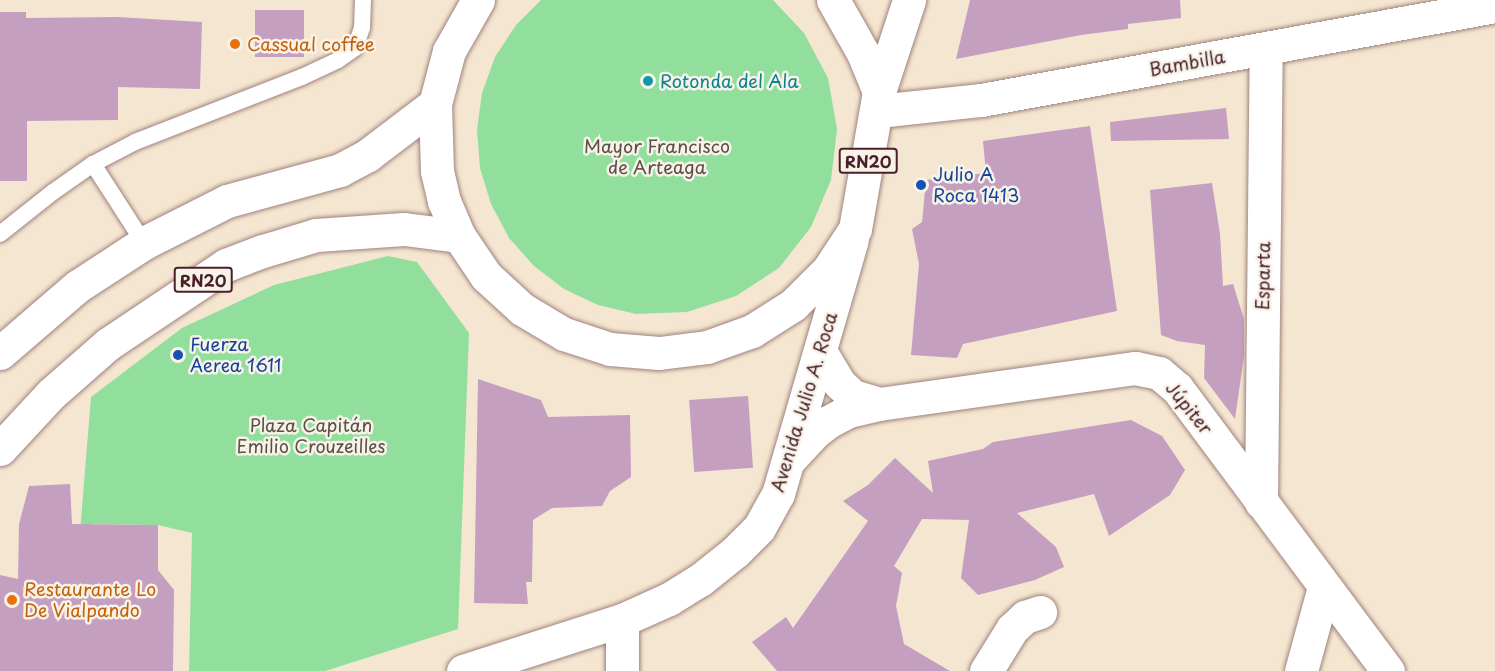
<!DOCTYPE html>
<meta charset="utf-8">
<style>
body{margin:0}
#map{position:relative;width:1495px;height:671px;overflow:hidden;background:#f5e6d1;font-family:"Playpen Sans",sans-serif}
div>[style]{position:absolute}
.green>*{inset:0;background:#92df9d}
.building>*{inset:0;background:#c49fc0;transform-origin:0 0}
.roads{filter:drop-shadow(0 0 2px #a0827e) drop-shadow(0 0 2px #a0827e)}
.service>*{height:16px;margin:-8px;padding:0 8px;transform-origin:8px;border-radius:8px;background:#fff}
.minor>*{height:33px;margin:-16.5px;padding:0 16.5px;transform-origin:16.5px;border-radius:16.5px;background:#fff}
.secondary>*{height:33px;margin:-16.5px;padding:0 16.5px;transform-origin:16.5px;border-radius:16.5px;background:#fff}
.primary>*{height:33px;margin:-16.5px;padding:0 16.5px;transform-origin:16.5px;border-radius:16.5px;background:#fff}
.dots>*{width:16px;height:16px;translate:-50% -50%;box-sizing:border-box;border:3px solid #f7f3e8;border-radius:50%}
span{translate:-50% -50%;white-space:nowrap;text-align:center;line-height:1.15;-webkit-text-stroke:5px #f7f3e8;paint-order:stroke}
.shield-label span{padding:2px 4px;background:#f7f3e8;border:2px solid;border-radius:4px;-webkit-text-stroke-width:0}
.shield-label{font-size:16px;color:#4a1f2b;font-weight:700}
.food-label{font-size:18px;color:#c56008}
.left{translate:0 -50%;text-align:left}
.street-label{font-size:18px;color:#4a1f2b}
.culture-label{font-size:18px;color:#0d838f}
.park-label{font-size:18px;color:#5c4f48}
.transit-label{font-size:18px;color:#164399}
</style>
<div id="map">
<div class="green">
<div style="clip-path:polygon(541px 0,773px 0,804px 33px,828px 78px,837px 129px,831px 180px,811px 227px,779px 268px,736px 296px,687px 312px,636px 314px,598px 305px,564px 289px,534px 266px,509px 238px,491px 204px,480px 168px,477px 130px,482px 93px,495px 57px,516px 25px)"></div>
<div style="clip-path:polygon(388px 256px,417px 262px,469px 333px,458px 629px,325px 671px,189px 671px,192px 533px,158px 525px,93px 524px,80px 532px,91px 397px,182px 328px,274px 285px)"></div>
</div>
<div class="building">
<div style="clip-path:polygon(970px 0,1180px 0,1181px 18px,1128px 24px,1128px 29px,1081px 35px,956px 59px)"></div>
<div style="left:304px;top:10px;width:47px;height:49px;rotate:90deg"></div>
<div style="clip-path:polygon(0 12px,26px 12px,26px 18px,117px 17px,202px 22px,200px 89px,118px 87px,118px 120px,27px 121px,27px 181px,0 181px)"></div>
<div style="clip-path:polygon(1226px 108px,1229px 139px,1111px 141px,1110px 122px)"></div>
<div style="clip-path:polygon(1090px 126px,1117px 311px,963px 344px,957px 358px,911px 355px,919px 264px,912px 229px,922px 222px,926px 180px,986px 173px,983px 141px)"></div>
<div style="clip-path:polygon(1212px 183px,1220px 234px,1223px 286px,1233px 284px,1244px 319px,1244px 356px,1235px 419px,1204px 378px,1205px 345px,1177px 341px,1161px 335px,1150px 190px)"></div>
<div style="clip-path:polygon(478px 379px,541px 400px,548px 417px,630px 415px,631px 477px,610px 491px,602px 506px,552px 508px,533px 520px,532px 582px,526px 582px,528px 604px,474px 603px)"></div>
<div style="left:748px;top:396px;width:72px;height:59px;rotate:86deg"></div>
<div style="clip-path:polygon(1131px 420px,1162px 436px,1185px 470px,1170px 495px,1109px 536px,1094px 494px,1017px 513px,1056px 547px,1064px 567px,1035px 580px,978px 595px,961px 578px,969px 520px,922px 519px,894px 566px,902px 573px,896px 606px,904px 644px,950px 671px,777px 671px,752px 642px,786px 617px,793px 628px,868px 521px,843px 501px,868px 485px,895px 458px,933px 493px,928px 461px,983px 449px,993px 442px)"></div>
<div style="clip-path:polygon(70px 484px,72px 524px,158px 525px,158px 570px,174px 590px,173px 671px,0 671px,0 575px,18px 579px,19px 524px,29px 486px)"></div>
</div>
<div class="roads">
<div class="service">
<div style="left:93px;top:164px;width:94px;rotate:57.2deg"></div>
<div style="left:0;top:234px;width:68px;rotate:-38.4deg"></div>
<div style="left:53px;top:192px;width:49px;rotate:-35deg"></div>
<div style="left:93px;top:164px;width:47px;rotate:-27.6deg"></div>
<div style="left:135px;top:142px;width:179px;rotate:-21.3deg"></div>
<div style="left:302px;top:77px;width:40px;rotate:-25deg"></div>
<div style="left:338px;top:60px;width:21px;rotate:-35deg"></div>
<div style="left:355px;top:48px;width:21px;rotate:-71deg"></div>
<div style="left:362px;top:28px;width:28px;rotate:-88deg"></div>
</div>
<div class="minor">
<div style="left:878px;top:111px;width:104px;rotate:-6.1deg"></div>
<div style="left:981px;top:100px;width:523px;rotate:-10.36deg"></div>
<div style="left:820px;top:351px;width:37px;rotate:59deg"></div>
<div style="left:839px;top:383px;width:19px;rotate:43deg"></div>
<div style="left:853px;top:396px;width:27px;rotate:17deg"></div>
<div style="left:788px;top:461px;width:40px;rotate:-47deg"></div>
<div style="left:815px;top:432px;width:16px;rotate:-38deg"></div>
<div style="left:828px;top:422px;width:24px;rotate:-28deg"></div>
<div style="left:849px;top:411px;width:31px;rotate:-13deg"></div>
<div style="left:879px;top:404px;width:259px;rotate:-8deg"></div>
<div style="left:1135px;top:368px;width:25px;rotate:12deg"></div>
<div style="left:1159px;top:373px;width:23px;rotate:40deg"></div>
<div style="left:1177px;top:388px;width:353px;rotate:53.3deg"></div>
<div style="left:1261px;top:502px;width:453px;rotate:-89.4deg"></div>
<div style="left:622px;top:671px;width:51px;rotate:-90deg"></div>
<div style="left:986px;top:671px;width:49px;rotate:-58.2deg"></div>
<div style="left:1012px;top:629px;width:18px;rotate:-43deg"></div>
<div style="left:1025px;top:617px;width:16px;rotate:-18deg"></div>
<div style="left:1301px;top:671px;width:87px;rotate:-74.7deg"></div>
</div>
<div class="secondary">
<div style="left:463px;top:671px;width:167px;rotate:-17.8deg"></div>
<div style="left:622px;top:620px;width:51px;rotate:-24.1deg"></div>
<div style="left:669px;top:599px;width:36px;rotate:-32deg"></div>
<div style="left:700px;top:580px;width:45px;rotate:-38.7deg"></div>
<div style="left:735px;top:552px;width:34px;rotate:-45deg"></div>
<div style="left:759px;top:528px;width:39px;rotate:-61deg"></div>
<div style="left:778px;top:494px;width:265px;rotate:-73.8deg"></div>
</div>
<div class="primary">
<div style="left:478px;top:0;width:59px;rotate:119.6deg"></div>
<div style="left:449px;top:51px;width:55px;rotate:104.8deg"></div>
<div style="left:435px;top:104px;width:67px;rotate:88.3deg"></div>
<div style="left:437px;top:171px;width:31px;rotate:77deg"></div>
<div style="left:444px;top:201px;width:38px;rotate:67deg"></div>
<div style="left:459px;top:236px;width:48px;rotate:56deg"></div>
<div style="left:486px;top:276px;width:49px;rotate:42.5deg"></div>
<div style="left:522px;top:309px;width:49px;rotate:30.8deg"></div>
<div style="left:564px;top:334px;width:48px;rotate:18.1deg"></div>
<div style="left:610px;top:349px;width:49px;rotate:4.7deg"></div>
<div style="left:659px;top:353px;width:48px;rotate:-7.1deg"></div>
<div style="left:707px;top:347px;width:48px;rotate:-19.6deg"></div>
<div style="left:752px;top:331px;width:49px;rotate:-32.4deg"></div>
<div style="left:793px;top:305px;width:49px;rotate:-45deg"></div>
<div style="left:828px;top:270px;width:49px;rotate:-56.6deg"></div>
<div style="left:855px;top:229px;width:139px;rotate:-80.1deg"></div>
<div style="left:879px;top:92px;width:97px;rotate:-71.9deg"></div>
<div style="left:833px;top:0;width:61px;rotate:60.5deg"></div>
<div style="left:863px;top:53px;width:42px;rotate:67.7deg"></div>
<div style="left:0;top:353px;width:103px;rotate:-40.7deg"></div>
<div style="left:78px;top:286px;width:79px;rotate:-33.1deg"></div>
<div style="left:144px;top:243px;width:93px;rotate:-26.8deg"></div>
<div style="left:227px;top:201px;width:117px;rotate:-15.3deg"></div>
<div style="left:340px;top:170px;width:32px;rotate:-28deg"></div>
<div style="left:368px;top:155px;width:84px;rotate:-37.3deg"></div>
<div style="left:0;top:449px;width:75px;rotate:-47.2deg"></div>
<div style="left:51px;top:394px;width:76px;rotate:-41.3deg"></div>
<div style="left:108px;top:344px;width:142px;rotate:-33.8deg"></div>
<div style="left:226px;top:265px;width:40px;rotate:-21deg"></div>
<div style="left:263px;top:251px;width:55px;rotate:-16.8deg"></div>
<div style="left:316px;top:235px;width:88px;rotate:-3.9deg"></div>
<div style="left:404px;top:229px;width:55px;rotate:7.3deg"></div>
</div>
</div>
<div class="dots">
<div style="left:235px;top:44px;background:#e8710a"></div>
<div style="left:648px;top:81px;background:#0f9aa8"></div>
<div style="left:921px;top:185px;background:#1a4fb4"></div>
<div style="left:178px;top:355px;background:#1a4fb4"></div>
<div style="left:12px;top:600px;background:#e8710a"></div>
</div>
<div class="shield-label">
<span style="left:868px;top:161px">RN20</span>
<span style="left:203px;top:280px">RN20</span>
</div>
<div class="food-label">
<span class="left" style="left:247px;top:44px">Cassual coffee</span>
<span class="left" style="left:24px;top:600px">Restaurante Lo<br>De Vialpando</span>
</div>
<div class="street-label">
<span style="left:1187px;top:63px;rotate:-10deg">Bambilla</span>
<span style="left:1263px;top:276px;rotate:-89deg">Esparta</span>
<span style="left:804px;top:402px;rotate:-73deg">Avenida Julio A. Roca</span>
<span style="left:1189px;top:408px;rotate:51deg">Júpiter</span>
</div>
<div class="culture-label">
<span class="left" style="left:660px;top:81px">Rotonda del Ala</span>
</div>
<div class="park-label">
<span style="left:657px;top:157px">Mayor Francisco<br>de Arteaga</span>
<span style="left:311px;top:436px">Plaza Capitán<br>Emilio Crouzeilles</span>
</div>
<div class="transit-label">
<span class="left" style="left:933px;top:185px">Julio A<br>Roca 1413</span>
<span class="left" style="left:190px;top:355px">Fuerza<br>Aerea 1611</span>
</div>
</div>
